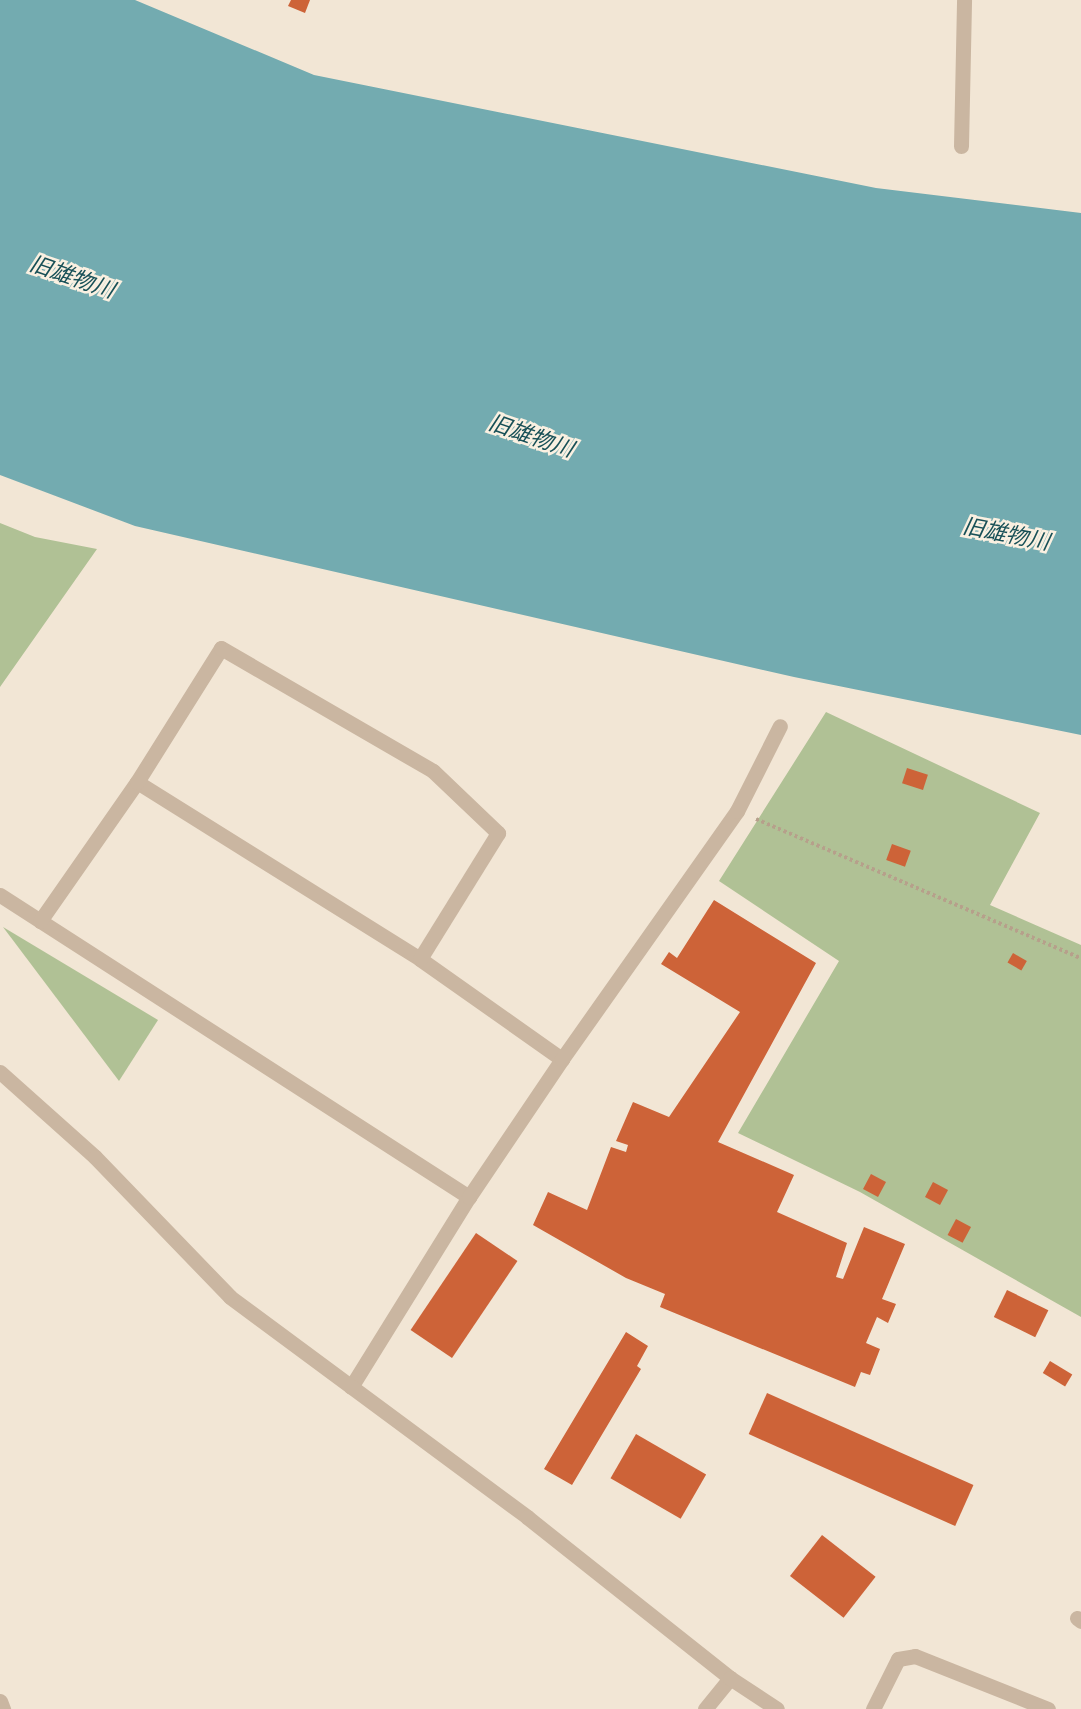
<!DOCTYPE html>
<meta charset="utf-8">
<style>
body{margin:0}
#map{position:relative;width:1081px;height:1709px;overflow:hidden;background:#f2e6d5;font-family:Mulish,"Noto Sans JP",sans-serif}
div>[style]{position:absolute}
.green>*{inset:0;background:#b0c195}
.water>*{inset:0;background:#73abb0}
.building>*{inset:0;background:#cd6338;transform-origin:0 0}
.path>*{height:4px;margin-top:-2px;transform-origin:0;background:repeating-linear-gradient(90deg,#b6a08b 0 3px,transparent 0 6px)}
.minor>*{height:15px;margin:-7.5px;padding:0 7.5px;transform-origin:7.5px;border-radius:7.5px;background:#cab6a1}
.tertiary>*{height:15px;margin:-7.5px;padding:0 7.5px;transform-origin:7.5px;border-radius:7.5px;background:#cab6a1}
span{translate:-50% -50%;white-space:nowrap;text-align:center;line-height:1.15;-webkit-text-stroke:5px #faf0e1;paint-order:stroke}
.water-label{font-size:22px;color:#185057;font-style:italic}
</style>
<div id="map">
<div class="green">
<div style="clip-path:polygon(0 523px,35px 537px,97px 549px,0 687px)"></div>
<div style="clip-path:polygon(826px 712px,1040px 813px,990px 905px,1081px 945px,1081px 1317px,860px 1192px,738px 1133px,839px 961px,719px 881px)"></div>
<div style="clip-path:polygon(3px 927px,158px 1020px,119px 1081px)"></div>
</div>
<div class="water">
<div style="clip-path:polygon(0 0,135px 0,314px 75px,876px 188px,1081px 213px,1081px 735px,794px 677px,135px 526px,0 475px)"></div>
</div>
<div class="building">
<div style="clip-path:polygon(291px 0,310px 0,305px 13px,288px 6px)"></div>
<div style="left:907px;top:768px;width:22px;height:16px;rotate:18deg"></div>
<div style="left:892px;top:844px;width:20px;height:17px;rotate:20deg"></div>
<div style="clip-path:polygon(714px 900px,816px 963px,718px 1142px,794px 1175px,777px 1212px,847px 1243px,836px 1277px,843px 1279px,864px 1227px,905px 1244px,882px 1299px,896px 1304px,888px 1323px,877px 1317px,866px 1343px,880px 1349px,870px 1375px,861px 1372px,855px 1387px,660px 1307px,665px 1294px,626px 1278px,533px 1225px,548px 1192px,587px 1210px,611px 1147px,626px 1152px,628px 1145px,616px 1141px,633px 1102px,669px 1117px,740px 1012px,661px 964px,669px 952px,677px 958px)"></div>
<div style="left:1013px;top:953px;width:16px;height:11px;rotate:30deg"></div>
<div style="left:871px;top:1174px;width:17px;height:17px;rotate:28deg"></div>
<div style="left:933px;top:1182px;width:17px;height:17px;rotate:28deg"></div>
<div style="left:956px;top:1219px;width:17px;height:18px;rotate:28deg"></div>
<div style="left:476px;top:1233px;width:50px;height:117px;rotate:34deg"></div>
<div style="left:1007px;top:1290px;width:46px;height:30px;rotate:26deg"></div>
<div style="clip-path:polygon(626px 1332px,648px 1346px,637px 1366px,641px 1369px,572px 1485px,544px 1469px)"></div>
<div style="left:1050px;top:1361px;width:26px;height:14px;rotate:31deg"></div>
<div style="left:767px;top:1393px;width:226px;height:45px;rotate:24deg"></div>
<div style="left:636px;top:1434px;width:81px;height:51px;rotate:30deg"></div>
<div style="left:822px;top:1535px;width:68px;height:52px;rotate:38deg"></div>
</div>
<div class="path">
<div style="left:756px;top:819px;width:353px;rotate:23.2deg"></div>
</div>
<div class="minor">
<div style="left:961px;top:146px;width:146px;rotate:-88.8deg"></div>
<div style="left:137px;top:782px;width:334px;rotate:32deg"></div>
<div style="left:420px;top:959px;width:174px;rotate:35.2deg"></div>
<div style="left:0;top:895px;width:558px;rotate:32.78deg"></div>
<div style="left:40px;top:921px;width:169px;rotate:-55.1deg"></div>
<div style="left:137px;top:782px;width:158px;rotate:-57.9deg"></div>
<div style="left:221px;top:648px;width:245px;rotate:30.1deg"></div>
<div style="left:433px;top:771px;width:90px;rotate:43.6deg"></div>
<div style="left:498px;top:833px;width:148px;rotate:121.8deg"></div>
<div style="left:351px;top:1387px;width:224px;rotate:-58.2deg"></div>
<div style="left:469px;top:1197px;width:166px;rotate:-56deg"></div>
<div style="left:562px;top:1059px;width:304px;rotate:-54.8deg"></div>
<div style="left:737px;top:811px;width:95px;rotate:-63.2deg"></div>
<div style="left:1077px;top:1618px;width:5px;rotate:37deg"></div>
<div style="left:0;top:1701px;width:9px;rotate:69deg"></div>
<div style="left:705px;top:1709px;width:40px;rotate:-51deg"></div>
<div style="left:873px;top:1709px;width:56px;rotate:-63.4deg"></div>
<div style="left:898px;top:1659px;width:17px;rotate:-10deg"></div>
<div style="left:915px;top:1656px;width:143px;rotate:21.7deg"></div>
</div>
<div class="tertiary">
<div style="left:0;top:1072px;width:127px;rotate:41.8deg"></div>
<div style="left:95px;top:1157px;width:194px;rotate:46deg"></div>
<div style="left:230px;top:1297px;width:370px;rotate:36.5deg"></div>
<div style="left:527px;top:1517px;width:259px;rotate:38.4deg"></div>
<div style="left:730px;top:1678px;width:56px;rotate:33.4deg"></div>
</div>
<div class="water-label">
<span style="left:72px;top:277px;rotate:19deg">旧雄物川</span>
<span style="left:531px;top:436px;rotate:19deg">旧雄物川</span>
<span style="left:1006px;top:534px;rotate:11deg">旧雄物川</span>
</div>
</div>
